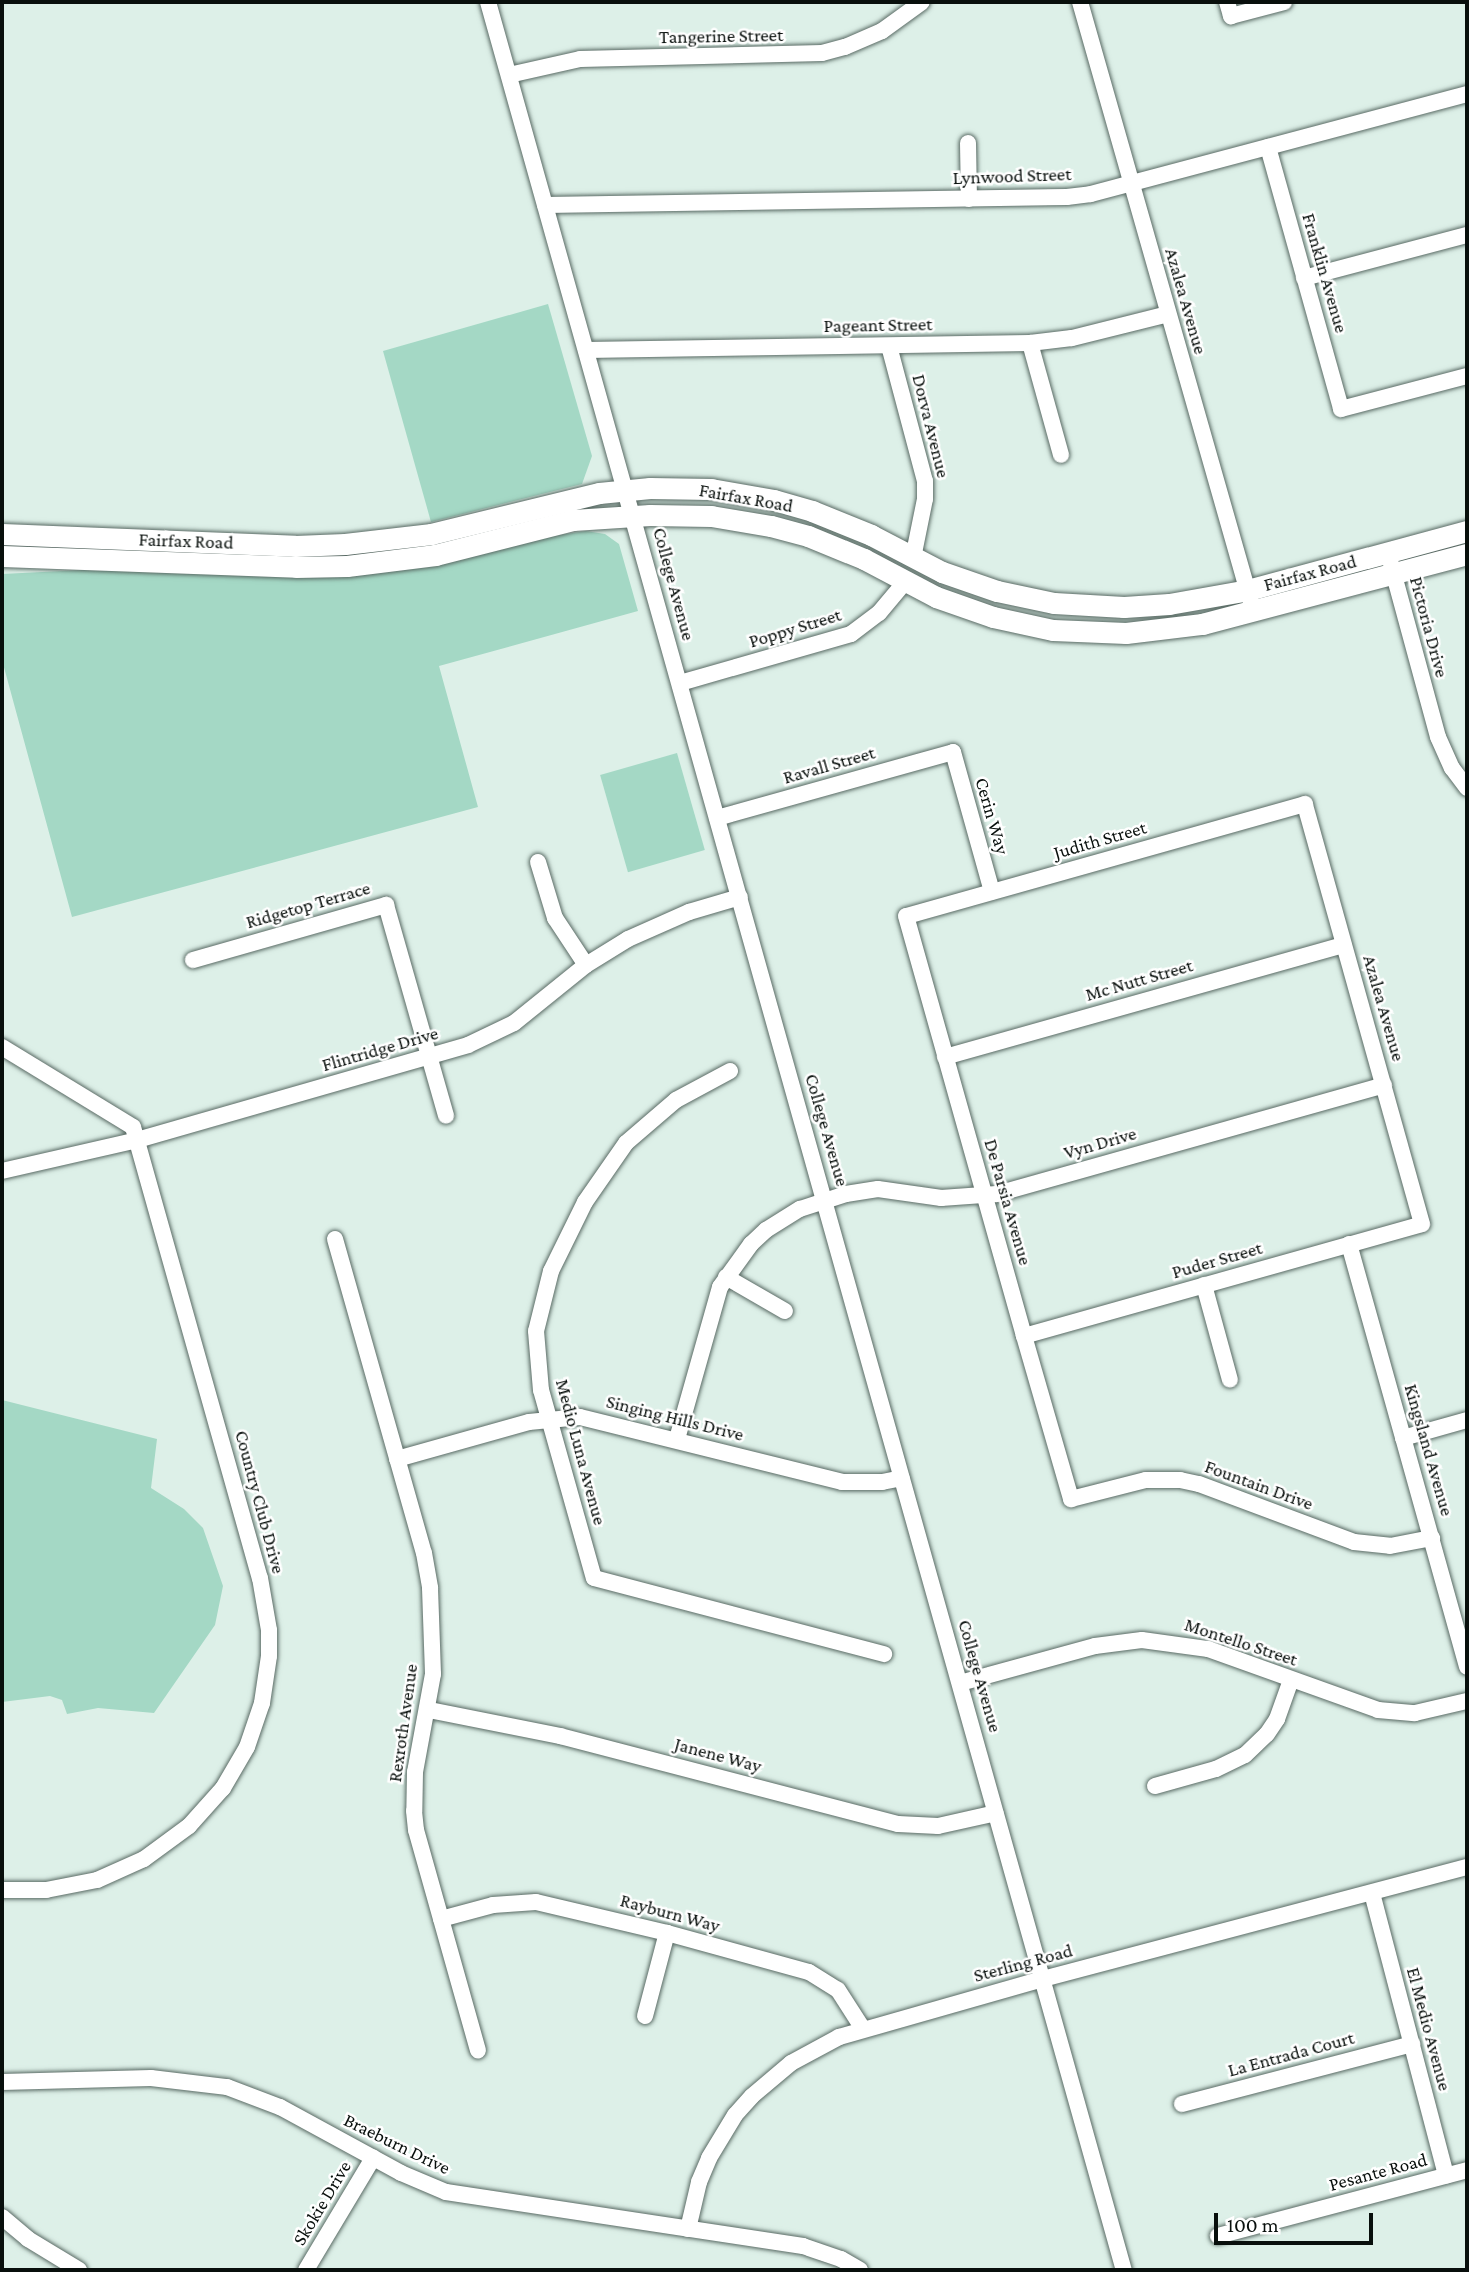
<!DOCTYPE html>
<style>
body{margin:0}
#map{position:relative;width:1469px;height:2272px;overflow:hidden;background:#ddf0e8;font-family:"Crimson Pro",serif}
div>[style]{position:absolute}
.green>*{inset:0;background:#a4d8c5;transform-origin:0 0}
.roads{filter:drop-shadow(0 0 2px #596a64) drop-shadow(0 0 2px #596a64)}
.minor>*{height:16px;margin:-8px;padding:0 8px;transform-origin:8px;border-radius:8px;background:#fff}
.major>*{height:21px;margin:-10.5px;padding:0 10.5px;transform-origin:10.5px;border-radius:10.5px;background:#fff}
span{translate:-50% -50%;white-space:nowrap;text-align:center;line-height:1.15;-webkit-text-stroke:5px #fff;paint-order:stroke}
.street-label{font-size:19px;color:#080f0c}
.frame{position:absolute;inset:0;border:4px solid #080f0c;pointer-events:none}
.scale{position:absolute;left:1214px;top:2213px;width:159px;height:32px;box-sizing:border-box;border:4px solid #080f0c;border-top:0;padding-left:9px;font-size:21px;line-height:24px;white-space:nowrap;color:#080f0c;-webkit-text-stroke:5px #fff;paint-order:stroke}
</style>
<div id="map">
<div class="green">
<div style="clip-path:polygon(548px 304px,592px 456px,582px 484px,431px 522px,383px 351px)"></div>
<div style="clip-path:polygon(586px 531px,605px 534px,619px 544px,638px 611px,439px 666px,478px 807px,72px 917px,2px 660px,2px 574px,103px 569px,323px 570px)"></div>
<div style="left:677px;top:753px;width:101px;height:80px;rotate:74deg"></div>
<div style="clip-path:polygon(2px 1400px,157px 1439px,151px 1488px,184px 1509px,203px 1528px,223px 1586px,215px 1625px,154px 1713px,98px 1708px,67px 1714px,62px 1700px,50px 1696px,2px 1702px)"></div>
</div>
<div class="roads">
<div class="minor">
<div style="left:488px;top:2px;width:2355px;rotate:74.34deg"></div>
<div style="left:1080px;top:2px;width:621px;rotate:74.11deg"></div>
<div style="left:1227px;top:2px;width:15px;rotate:74deg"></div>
<div style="left:1231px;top:16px;width:55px;rotate:-14.8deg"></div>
<div style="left:509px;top:75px;width:73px;rotate:-12.7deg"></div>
<div style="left:580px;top:59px;width:242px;rotate:-1.4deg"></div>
<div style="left:822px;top:53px;width:24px;rotate:-15deg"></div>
<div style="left:845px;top:47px;width:40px;rotate:-23.4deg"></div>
<div style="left:882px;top:31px;width:49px;rotate:-35.9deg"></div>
<div style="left:968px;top:143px;width:56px;rotate:89deg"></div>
<div style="left:1268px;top:147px;width:272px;rotate:74.4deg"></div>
<div style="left:1341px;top:409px;width:130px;rotate:-14.7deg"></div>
<div style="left:545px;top:205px;width:522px;rotate:-0.88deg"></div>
<div style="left:1067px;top:197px;width:24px;rotate:-7deg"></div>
<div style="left:1091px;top:194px;width:389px;rotate:-14.9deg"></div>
<div style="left:1304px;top:278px;width:169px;rotate:-14.8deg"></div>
<div style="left:1030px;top:343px;width:116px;rotate:74.5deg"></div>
<div style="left:889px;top:346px;width:140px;rotate:75.1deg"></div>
<div style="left:925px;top:481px;width:18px;rotate:90deg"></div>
<div style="left:925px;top:499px;width:60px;rotate:101.5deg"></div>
<div style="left:586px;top:350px;width:444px;rotate:-0.9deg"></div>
<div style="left:1030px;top:343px;width:42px;rotate:-6.8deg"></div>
<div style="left:1072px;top:338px;width:99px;rotate:-14deg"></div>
<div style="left:1391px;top:564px;width:179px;rotate:74.8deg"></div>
<div style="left:1438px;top:737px;width:34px;rotate:66deg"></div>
<div style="left:1452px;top:768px;width:25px;rotate:53deg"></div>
<div style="left:680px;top:683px;width:178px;rotate:-16deg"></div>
<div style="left:851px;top:634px;width:35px;rotate:-37deg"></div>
<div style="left:879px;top:613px;width:40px;rotate:-50deg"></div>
<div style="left:717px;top:818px;width:245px;rotate:-15.6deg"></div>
<div style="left:953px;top:752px;width:145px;rotate:74.4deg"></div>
<div style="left:538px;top:862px;width:59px;rotate:73.1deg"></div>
<div style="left:555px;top:918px;width:56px;rotate:56.6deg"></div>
<div style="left:193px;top:960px;width:201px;rotate:-15.9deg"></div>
<div style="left:386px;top:905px;width:219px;rotate:74.1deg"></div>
<div style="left:2px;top:1047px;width:153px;rotate:31.4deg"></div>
<div style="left:133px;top:1127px;width:469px;rotate:74.3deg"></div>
<div style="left:260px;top:1578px;width:53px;rotate:80.2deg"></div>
<div style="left:269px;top:1630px;width:26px;rotate:90deg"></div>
<div style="left:269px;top:1656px;width:48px;rotate:98.5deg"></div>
<div style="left:262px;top:1703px;width:46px;rotate:108.8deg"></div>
<div style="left:247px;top:1747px;width:48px;rotate:120.3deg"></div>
<div style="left:223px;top:1788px;width:51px;rotate:131.8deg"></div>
<div style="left:189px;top:1826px;width:56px;rotate:143.7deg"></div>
<div style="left:144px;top:1859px;width:51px;rotate:155.9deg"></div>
<div style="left:97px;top:1880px;width:52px;rotate:168.9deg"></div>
<div style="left:46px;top:1890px;width:44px;rotate:180deg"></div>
<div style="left:945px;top:1057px;width:414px;rotate:-15.7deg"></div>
<div style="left:730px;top:1071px;width:61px;rotate:151.8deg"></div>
<div style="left:676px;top:1100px;width:66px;rotate:139.3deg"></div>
<div style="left:626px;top:1143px;width:72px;rotate:124.8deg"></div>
<div style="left:585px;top:1202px;width:77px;rotate:116.2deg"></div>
<div style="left:551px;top:1271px;width:62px;rotate:104deg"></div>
<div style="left:536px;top:1331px;width:59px;rotate:85.2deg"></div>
<div style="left:541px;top:1390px;width:195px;rotate:74.3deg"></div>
<div style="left:594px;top:1578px;width:300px;rotate:14.7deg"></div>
<div style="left:2px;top:1171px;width:139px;rotate:-12.9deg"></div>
<div style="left:137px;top:1140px;width:344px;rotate:-16deg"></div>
<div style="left:468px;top:1045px;width:51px;rotate:-25.6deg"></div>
<div style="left:514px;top:1023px;width:92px;rotate:-38.9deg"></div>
<div style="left:586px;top:965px;width:49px;rotate:-31.8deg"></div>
<div style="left:628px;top:939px;width:67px;rotate:-23.9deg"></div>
<div style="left:689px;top:912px;width:53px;rotate:-16.4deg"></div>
<div style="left:335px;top:1239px;width:326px;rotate:74.2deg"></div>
<div style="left:424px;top:1553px;width:36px;rotate:80deg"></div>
<div style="left:430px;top:1588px;width:86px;rotate:88deg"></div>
<div style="left:433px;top:1674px;width:100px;rotate:100.4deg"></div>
<div style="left:415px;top:1772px;width:39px;rotate:91deg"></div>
<div style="left:414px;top:1811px;width:19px;rotate:84deg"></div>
<div style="left:416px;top:1830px;width:229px;rotate:74.3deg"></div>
<div style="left:1349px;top:1244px;width:439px;rotate:74.4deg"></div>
<div style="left:726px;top:1277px;width:68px;rotate:30deg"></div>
<div style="left:1204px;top:1285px;width:98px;rotate:74.7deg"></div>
<div style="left:1024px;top:1336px;width:413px;rotate:-15.7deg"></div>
<div style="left:1422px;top:1224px;width:436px;rotate:-105.6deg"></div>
<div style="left:1305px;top:804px;width:414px;rotate:164.3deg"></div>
<div style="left:906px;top:916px;width:436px;rotate:74.3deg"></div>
<div style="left:1024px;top:1336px;width:170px;rotate:73.9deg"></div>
<div style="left:1071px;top:1499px;width:77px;rotate:-14.2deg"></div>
<div style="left:1146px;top:1480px;width:34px"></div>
<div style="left:1180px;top:1480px;width:19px;rotate:12deg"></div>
<div style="left:1199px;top:1484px;width:165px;rotate:20.5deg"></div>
<div style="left:1354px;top:1542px;width:36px;rotate:6deg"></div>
<div style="left:1390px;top:1546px;width:43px;rotate:-10.8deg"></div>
<div style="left:1403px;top:1438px;width:66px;rotate:-15.7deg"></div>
<div style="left:677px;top:1439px;width:158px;rotate:-74.2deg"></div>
<div style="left:720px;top:1287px;width:53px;rotate:-54.2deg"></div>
<div style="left:751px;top:1244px;width:21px;rotate:-43deg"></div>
<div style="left:766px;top:1230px;width:40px;rotate:-32deg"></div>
<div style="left:800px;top:1209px;width:48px;rotate:-18.1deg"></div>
<div style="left:846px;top:1194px;width:32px;rotate:-9deg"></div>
<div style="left:878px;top:1189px;width:64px;rotate:8.1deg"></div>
<div style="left:941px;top:1198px;width:56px;rotate:-4.1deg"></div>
<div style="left:997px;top:1194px;width:402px;rotate:-15.7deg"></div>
<div style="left:397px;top:1459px;width:137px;rotate:-15.7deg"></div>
<div style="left:529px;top:1422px;width:51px;rotate:-5.6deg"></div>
<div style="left:580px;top:1417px;width:270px;rotate:13.9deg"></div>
<div style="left:842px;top:1482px;width:40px"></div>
<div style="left:882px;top:1482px;width:20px;rotate:-11deg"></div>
<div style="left:960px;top:1683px;width:140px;rotate:-15.3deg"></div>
<div style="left:1095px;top:1646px;width:47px;rotate:-7.3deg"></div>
<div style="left:1142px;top:1640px;width:67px;rotate:7.8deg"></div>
<div style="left:1208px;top:1649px;width:181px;rotate:19.7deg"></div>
<div style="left:1378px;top:1710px;width:37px;rotate:5deg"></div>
<div style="left:1415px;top:1713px;width:53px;rotate:-13deg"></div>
<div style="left:429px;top:1710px;width:134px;rotate:11.2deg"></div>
<div style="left:560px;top:1736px;width:349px;rotate:14.6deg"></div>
<div style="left:898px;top:1824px;width:40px;rotate:2.9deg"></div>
<div style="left:938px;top:1826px;width:59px;rotate:-12.6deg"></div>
<div style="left:1155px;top:1786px;width:63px;rotate:-15.6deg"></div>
<div style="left:1216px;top:1769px;width:32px;rotate:-26deg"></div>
<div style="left:1245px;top:1755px;width:30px;rotate:-44deg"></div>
<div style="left:1267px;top:1734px;width:18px;rotate:-56deg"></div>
<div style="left:1277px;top:1719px;width:41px;rotate:-70.3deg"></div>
<div style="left:1372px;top:1893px;width:292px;rotate:75.3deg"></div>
<div style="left:441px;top:1919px;width:54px;rotate:-15.1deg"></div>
<div style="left:493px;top:1905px;width:43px;rotate:-4deg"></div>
<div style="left:536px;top:1902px;width:135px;rotate:13.3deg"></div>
<div style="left:667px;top:1933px;width:147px;rotate:15.4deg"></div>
<div style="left:809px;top:1972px;width:34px;rotate:32deg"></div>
<div style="left:838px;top:1990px;width:46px;rotate:57.3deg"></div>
<div style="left:645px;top:2016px;width:86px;rotate:-75.2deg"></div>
<div style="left:2px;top:2082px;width:149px;rotate:-1.5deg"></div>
<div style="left:151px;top:2078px;width:77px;rotate:6.8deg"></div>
<div style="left:227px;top:2087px;width:57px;rotate:20.7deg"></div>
<div style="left:280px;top:2107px;width:138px;rotate:28.6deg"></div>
<div style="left:401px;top:2173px;width:49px;rotate:22.9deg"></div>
<div style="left:446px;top:2192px;width:361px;rotate:8.6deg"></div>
<div style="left:803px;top:2246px;width:40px;rotate:18.9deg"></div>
<div style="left:841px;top:2259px;width:22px;rotate:30deg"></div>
<div style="left:1182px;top:2104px;width:238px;rotate:-14.6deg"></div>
<div style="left:2px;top:2217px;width:34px;rotate:40deg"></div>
<div style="left:28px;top:2239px;width:60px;rotate:31.3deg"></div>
<div style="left:688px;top:2229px;width:48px;rotate:-76.8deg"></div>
<div style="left:699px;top:2182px;width:26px;rotate:-67deg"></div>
<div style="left:709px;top:2158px;width:50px;rotate:-58.8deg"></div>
<div style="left:735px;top:2115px;width:25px;rotate:-48deg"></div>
<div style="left:752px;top:2096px;width:51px;rotate:-40.2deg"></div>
<div style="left:791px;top:2063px;width:55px;rotate:-28.4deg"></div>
<div style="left:839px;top:2037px;width:212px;rotate:-15.9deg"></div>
<div style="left:1043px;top:1979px;width:439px;rotate:-14.8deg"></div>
<div style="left:1218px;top:2236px;width:258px;rotate:-14.8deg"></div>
<div style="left:306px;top:2270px;width:131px;rotate:-59.1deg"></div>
</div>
<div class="major">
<div style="left:2px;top:534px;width:293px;rotate:2.3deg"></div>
<div style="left:295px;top:546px;width:50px;rotate:-2.3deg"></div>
<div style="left:345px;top:544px;width:87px;rotate:-6.6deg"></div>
<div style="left:431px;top:534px;width:173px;rotate:-13.7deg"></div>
<div style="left:599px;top:493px;width:51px;rotate:-5.6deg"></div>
<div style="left:650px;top:488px;width:61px;rotate:0.9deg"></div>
<div style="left:711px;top:489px;width:64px;rotate:9.9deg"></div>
<div style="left:774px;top:500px;width:40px;rotate:16deg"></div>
<div style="left:812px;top:511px;width:64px;rotate:22.1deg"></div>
<div style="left:871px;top:535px;width:80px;rotate:27.5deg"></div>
<div style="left:942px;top:572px;width:58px;rotate:19.1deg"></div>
<div style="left:997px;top:591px;width:58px;rotate:11.9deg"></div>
<div style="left:1054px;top:603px;width:70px;rotate:3.3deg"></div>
<div style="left:1124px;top:607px;width:45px;rotate:-3.8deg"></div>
<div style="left:1169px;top:604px;width:80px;rotate:-10deg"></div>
<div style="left:1248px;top:590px;width:227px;rotate:-15.1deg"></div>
<div style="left:2px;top:556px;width:294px;rotate:2.1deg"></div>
<div style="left:296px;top:567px;width:51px;rotate:-1.1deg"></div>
<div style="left:347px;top:566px;width:89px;rotate:-7.1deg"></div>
<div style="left:435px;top:555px;width:142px;rotate:-14.2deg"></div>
<div style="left:573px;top:520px;width:77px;rotate:-3.7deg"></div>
<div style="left:650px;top:515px;width:61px;rotate:0.9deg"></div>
<div style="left:711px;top:516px;width:61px;rotate:9.5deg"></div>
<div style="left:771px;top:526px;width:38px;rotate:15deg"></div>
<div style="left:808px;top:536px;width:61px;rotate:22.3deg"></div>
<div style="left:864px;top:559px;width:81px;rotate:27.8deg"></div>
<div style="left:936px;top:597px;width:60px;rotate:19.3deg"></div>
<div style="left:993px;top:617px;width:61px;rotate:12.2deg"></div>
<div style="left:1053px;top:630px;width:73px;rotate:2.4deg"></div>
<div style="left:1126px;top:633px;width:77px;rotate:-6.8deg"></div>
<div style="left:1202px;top:624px;width:274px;rotate:-14.8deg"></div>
</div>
</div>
<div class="street-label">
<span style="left:721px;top:36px;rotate:-1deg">Tangerine Street</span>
<span style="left:1012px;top:176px;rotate:-2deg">Lynwood Street</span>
<span style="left:1325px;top:273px;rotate:74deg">Franklin Avenue</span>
<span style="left:1186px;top:301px;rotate:74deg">Azalea Avenue</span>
<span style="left:878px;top:325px;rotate:-1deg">Pageant Street</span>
<span style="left:931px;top:426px;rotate:76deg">Dorva Avenue</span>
<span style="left:746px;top:498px;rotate:10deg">Fairfax Road</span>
<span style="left:186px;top:541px;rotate:2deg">Fairfax Road</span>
<span style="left:1310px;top:573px;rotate:-15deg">Fairfax Road</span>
<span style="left:674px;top:584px;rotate:75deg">College Avenue</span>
<span style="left:1429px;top:627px;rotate:75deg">Pictoria Drive</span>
<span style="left:795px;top:628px;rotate:-17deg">Poppy Street</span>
<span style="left:829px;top:765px;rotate:-16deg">Ravall Street</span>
<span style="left:992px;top:816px;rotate:74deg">Cerin Way</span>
<span style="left:1100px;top:840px;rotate:-16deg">Judith Street</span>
<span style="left:308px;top:905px;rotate:-16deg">Ridgetop Terrace</span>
<span style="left:1139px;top:980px;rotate:-16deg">Mc Nutt Street</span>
<span style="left:1384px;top:1008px;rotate:74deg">Azalea Avenue</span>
<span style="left:380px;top:1049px;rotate:-16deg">Flintridge Drive</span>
<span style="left:827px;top:1130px;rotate:74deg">College Avenue</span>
<span style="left:1100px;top:1143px;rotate:-16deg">Vyn Drive</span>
<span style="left:1008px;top:1202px;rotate:74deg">De Parsia Avenue</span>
<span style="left:1217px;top:1260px;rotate:-16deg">Puder Street</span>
<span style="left:675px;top:1418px;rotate:14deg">Singing Hills Drive</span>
<span style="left:1429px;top:1450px;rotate:74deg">Kingsland Avenue</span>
<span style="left:581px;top:1452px;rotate:75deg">Medio Luna Avenue</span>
<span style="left:1259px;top:1485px;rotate:20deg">Fountain Drive</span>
<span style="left:260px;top:1502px;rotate:75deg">Country Club Drive</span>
<span style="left:1241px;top:1642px;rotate:18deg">Montello Street</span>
<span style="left:980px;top:1676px;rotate:74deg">College Avenue</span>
<span style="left:403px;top:1723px;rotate:-82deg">Rexroth Avenue</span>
<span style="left:718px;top:1755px;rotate:15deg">Janene Way</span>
<span style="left:670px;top:1913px;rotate:15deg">Rayburn Way</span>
<span style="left:1023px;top:1963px;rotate:-15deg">Sterling Road</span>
<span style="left:1429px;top:2029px;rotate:75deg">El Medio Avenue</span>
<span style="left:1291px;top:2054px;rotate:-15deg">La Entrada Court</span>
<span style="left:397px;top:2144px;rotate:26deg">Braeburn Drive</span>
<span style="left:1378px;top:2172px;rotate:-15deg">Pesante Road</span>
<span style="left:322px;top:2203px;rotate:-59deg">Skokie Drive</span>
</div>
<div class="frame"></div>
<div class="scale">100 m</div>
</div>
